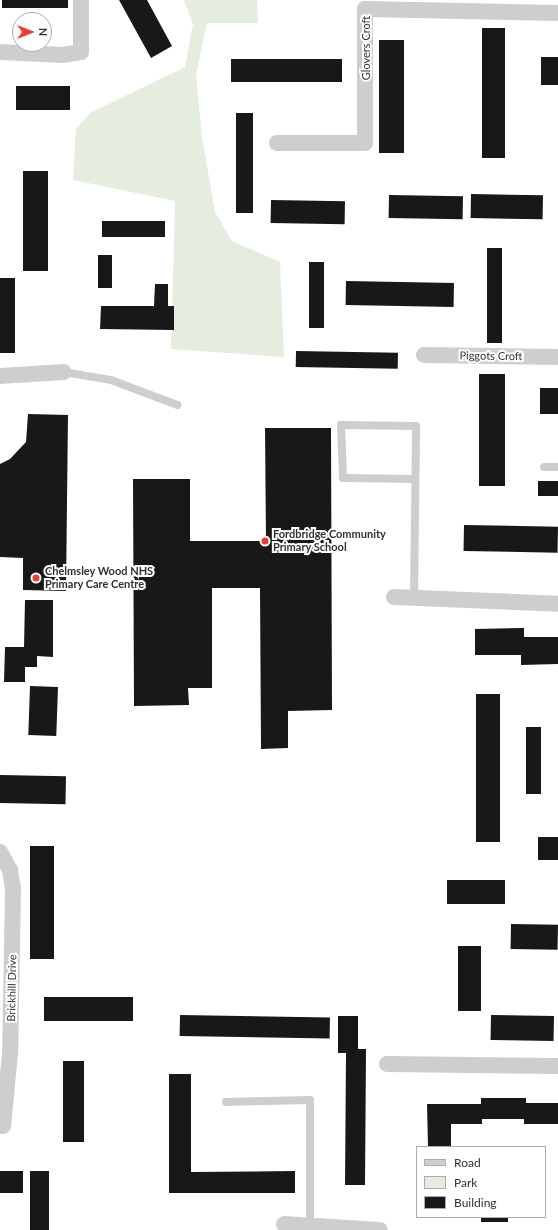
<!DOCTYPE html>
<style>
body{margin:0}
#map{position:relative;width:558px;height:1230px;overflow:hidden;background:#fff;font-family:Lato,sans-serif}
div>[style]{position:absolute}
.green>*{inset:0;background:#e5eddf}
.building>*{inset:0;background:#181818;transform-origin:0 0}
.service>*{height:8px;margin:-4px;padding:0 4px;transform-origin:4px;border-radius:4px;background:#cecece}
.minor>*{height:16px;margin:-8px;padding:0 8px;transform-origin:8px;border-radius:8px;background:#cecece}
.dots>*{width:11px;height:11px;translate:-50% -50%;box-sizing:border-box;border:2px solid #fff;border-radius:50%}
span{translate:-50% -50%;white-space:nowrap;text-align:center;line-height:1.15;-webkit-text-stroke:4px #fff;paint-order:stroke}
.street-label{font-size:11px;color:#313131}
.poi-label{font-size:11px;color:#313131;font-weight:700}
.left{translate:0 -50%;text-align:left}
.legend{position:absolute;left:416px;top:1146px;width:130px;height:72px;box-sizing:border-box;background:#fff;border:1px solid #adadad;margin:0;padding:5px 7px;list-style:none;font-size:12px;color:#313131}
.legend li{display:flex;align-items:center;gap:8px;height:20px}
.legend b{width:20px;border:1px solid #adadad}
.north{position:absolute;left:12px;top:12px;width:40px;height:40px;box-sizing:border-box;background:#fff;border:1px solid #adadad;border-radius:50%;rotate:90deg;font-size:11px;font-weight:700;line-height:16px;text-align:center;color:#313131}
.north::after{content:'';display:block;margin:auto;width:14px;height:18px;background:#e74034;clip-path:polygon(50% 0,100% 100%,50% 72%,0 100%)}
</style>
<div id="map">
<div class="green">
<div style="clip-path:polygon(184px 0,257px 0,258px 23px,207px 23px,196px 74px,202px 137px,215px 212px,232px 241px,280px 262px,284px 357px,171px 349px,175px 201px,73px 180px,76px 129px,90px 113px,185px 67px,193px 24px)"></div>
</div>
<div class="building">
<div style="left:2px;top:0;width:66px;height:8px"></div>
<div style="clip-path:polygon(119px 0,147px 0,172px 46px,151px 58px)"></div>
<div style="left:482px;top:28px;width:23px;height:130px"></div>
<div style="left:379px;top:40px;width:25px;height:113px"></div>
<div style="left:541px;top:57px;width:17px;height:28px"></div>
<div style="left:231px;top:59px;width:111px;height:23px"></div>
<div style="left:16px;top:86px;width:54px;height:24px"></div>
<div style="left:236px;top:113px;width:17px;height:100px"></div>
<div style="left:23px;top:171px;width:25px;height:100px"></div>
<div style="left:471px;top:194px;width:72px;height:24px;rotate:1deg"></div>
<div style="left:389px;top:195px;width:74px;height:23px;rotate:1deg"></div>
<div style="left:271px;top:200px;width:74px;height:23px;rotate:1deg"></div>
<div style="left:102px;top:221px;width:63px;height:16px"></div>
<div style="left:487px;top:248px;width:15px;height:95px"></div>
<div style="left:98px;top:255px;width:14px;height:33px"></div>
<div style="left:309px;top:262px;width:15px;height:66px"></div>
<div style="left:0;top:278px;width:15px;height:75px"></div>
<div style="left:346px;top:281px;width:108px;height:24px;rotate:1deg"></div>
<div style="clip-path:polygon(155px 284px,168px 284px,168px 306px,174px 306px,174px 330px,100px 329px,101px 306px,154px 306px)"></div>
<div style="left:296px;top:351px;width:102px;height:16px;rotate:1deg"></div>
<div style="left:479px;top:374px;width:26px;height:112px"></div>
<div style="left:540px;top:388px;width:18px;height:26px"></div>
<div style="clip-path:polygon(28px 414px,68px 415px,66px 591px,23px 590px,23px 558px,0 557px,0 464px,10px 459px,26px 442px)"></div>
<div style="clip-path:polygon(265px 428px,331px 428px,332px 710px,288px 711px,288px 748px,261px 749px,260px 588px,212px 588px,212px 688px,188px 688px,189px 705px,134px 706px,133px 479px,190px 479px,190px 541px,266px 541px)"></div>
<div style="left:538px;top:481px;width:20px;height:15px"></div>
<div style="left:464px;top:525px;width:94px;height:26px;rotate:1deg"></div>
<div style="clip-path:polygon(25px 600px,53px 600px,53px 657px,37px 656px,37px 667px,25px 667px,25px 682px,4px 682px,5px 647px,24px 647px)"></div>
<div style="clip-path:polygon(524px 628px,524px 637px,558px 637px,558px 664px,521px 665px,521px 655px,475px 655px,475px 629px)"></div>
<div style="left:30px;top:686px;width:28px;height:49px;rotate:2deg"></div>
<div style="left:476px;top:694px;width:24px;height:148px"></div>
<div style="left:526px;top:727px;width:15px;height:67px"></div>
<div style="left:0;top:775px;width:66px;height:28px;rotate:1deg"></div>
<div style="left:538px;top:837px;width:20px;height:23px"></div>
<div style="left:30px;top:846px;width:24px;height:113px"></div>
<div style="left:505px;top:880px;width:24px;height:58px;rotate:90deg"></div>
<div style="left:511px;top:924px;width:47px;height:25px;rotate:1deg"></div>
<div style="left:458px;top:946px;width:23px;height:65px"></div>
<div style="left:44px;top:997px;width:89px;height:24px"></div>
<div style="left:180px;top:1015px;width:150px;height:21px;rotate:1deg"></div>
<div style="left:491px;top:1015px;width:63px;height:25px;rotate:1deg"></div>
<div style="clip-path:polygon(338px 1016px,358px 1016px,358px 1049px,366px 1049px,365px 1185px,345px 1185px,346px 1053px,338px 1053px)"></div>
<div style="left:63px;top:1061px;width:21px;height:81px"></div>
<div style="clip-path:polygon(169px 1074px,191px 1074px,191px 1172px,295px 1171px,295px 1193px,169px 1193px)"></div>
<div style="clip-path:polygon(481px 1098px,526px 1098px,526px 1103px,558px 1103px,558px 1124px,524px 1124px,524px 1119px,482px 1119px,482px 1124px,451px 1124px,451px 1147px,428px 1147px,427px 1104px,481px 1104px)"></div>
<div style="left:23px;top:1171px;width:22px;height:23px;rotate:90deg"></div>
<div style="left:30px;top:1171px;width:19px;height:59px"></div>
<div style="left:481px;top:1217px;width:27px;height:5px"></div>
</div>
<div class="service">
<div style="left:64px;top:372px;width:48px;rotate:9.7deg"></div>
<div style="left:111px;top:380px;width:71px;rotate:20.7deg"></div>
<div style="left:544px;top:467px;width:14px"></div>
<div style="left:414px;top:598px;width:172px;rotate:-89.3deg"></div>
<div style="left:416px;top:426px;width:75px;rotate:-179.2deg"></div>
<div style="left:341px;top:425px;width:53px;rotate:87.8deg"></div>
<div style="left:343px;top:478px;width:72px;rotate:0.8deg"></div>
<div style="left:226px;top:1102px;width:84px;rotate:-1.4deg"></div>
<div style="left:310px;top:1100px;width:126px;rotate:90deg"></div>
</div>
<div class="minor">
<div style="left:0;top:52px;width:62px;rotate:2.8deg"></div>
<div style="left:62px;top:55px;width:19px;rotate:-9deg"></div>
<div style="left:81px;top:52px;width:52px;rotate:-90deg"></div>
<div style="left:277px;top:143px;width:88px"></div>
<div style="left:365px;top:143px;width:134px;rotate:-90deg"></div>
<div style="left:365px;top:9px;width:193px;rotate:1.2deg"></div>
<div style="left:424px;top:355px;width:134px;rotate:0.9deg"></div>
<div style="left:0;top:376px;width:64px;rotate:-3.6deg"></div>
<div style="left:394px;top:597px;width:164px;rotate:2.4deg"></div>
<div style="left:0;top:852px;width:21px;rotate:61deg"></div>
<div style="left:10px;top:870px;width:20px;rotate:81deg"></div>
<div style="left:13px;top:890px;width:164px;rotate:91deg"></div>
<div style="left:10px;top:1054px;width:72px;rotate:95.6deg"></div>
<div style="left:3px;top:1126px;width:3px;rotate:180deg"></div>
<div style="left:387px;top:1064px;width:171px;rotate:0.7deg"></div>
<div style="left:284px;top:1224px;width:96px;rotate:3.6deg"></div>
</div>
<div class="dots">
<div style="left:265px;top:541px;background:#e74034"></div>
<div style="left:36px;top:578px;background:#e74034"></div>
</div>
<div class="street-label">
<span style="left:366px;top:48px;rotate:-90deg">Glovers Croft</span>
<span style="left:491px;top:356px;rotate:1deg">Piggots Croft</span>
<span style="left:12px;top:988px;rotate:-89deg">Brickhill Drive</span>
</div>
<div class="poi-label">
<span class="left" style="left:273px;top:541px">Fordbridge Community<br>Primary School</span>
<span class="left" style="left:45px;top:578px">Chelmsley Wood NHS<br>Primary Care Centre</span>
</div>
<ul class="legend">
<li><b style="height:5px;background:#cecece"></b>Road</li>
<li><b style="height:11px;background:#e5eddf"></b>Park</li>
<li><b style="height:11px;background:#181818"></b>Building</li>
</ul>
<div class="north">N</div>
</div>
